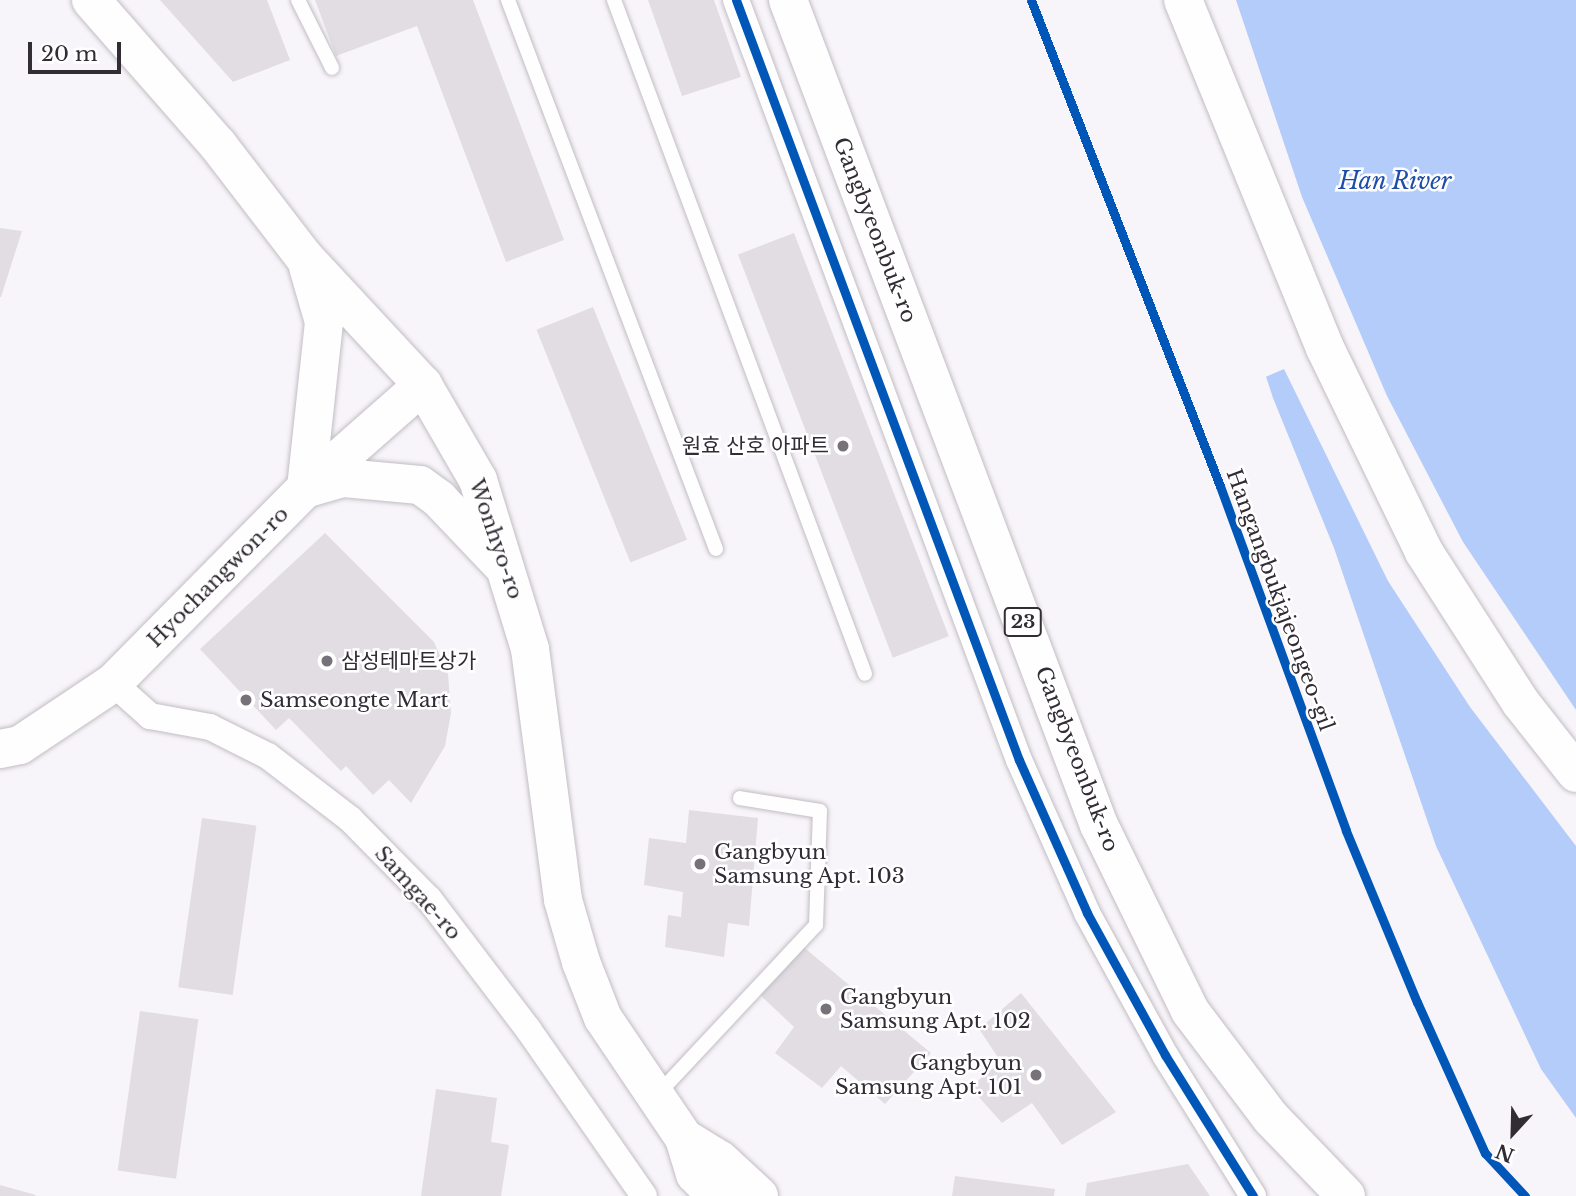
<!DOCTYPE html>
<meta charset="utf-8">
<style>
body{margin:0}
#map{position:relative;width:1576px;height:1196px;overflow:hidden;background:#f8f5fa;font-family:"Libre Baskerville","Noto Sans KR",serif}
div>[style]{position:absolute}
.water>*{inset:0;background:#b4ccfa}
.pier>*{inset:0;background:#f8f5fa}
.building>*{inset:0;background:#e1dde3;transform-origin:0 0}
.roads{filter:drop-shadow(0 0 2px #c2bdc4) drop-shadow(0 0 2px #c2bdc4)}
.lane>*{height:14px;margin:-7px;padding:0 7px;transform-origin:7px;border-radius:7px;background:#fefefe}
.street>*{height:26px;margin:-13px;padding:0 13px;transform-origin:13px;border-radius:13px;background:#fefefe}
.secondary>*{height:38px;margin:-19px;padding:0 19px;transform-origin:19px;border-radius:19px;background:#fefefe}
.highway>*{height:38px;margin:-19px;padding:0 19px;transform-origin:19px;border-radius:19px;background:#fefefe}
.cycleway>*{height:9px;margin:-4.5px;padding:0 4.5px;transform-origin:4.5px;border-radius:4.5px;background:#0057b8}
.dots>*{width:19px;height:19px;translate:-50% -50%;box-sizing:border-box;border:4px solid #fff;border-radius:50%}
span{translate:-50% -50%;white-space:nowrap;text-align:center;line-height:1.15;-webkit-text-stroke:5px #fff;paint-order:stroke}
.shield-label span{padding:2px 5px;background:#fff;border:2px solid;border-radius:5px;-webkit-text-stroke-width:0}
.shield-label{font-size:19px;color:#322c35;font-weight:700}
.street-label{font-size:21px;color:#322c35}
.poi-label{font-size:21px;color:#322c35}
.right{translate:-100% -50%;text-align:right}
.left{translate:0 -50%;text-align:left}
.water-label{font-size:23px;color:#1f4ea8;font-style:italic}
.north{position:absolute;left:1478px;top:1098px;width:70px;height:70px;-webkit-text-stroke:5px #fff;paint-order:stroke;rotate:202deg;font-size:19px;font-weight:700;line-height:28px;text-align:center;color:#322c35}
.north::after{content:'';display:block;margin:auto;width:24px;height:32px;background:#322c35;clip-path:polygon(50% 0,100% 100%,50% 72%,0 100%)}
.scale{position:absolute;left:28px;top:42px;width:93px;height:32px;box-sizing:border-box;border:4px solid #322c35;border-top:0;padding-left:9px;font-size:21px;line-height:24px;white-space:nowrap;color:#322c35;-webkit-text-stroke:5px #fff;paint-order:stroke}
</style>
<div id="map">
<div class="water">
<div style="clip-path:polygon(1130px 0,1576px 0,1576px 1118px,1541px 1069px,1436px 846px,1334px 548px,1273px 398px,1208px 197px)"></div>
</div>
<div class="pier">
<div style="clip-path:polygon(1127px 0,1236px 0,1302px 197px,1387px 396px,1463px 542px,1576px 710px,1576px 846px,1470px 707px,1388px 581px,1284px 369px,1263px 378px,1204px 198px)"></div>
</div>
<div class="building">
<div style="clip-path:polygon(160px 0,267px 0,290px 60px,233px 82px)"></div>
<div style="clip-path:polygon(315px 0,473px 0,564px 240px,506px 262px,417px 26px,336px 56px)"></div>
<div style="clip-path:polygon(648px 0,714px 0,741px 77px,682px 96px)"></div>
<div style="clip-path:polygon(0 228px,22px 231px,1px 297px,0 297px)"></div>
<div style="left:794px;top:233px;width:432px;height:60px;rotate:69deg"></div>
<div style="left:593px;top:307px;width:251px;height:61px;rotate:68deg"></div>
<div style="clip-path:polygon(325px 533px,434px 642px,448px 674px,451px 713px,445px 746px,411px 803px,389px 780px,373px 795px,346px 766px,341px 771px,289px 718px,276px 730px,200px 649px)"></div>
<div style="clip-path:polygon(689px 810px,758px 818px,749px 926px,728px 923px,724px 957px,665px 947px,668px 915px,681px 917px,683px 892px,644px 885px,649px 838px,686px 843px)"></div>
<div style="left:202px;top:818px;width:55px;height:171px;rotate:8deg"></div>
<div style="clip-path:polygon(801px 945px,931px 1053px,885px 1104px,841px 1066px,822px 1088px,775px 1053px,794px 1027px,756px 991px)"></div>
<div style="clip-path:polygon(1021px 993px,1116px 1112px,1062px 1145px,1032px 1103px,1002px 1123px,970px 1087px,1001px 1062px,979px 1029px)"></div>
<div style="left:140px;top:1011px;width:59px;height:161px;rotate:8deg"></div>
<div style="clip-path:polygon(436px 1089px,497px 1098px,491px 1142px,509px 1145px,501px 1196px,421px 1196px)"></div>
<div style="clip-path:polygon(1188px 1164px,1210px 1196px,1085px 1196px,1087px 1183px)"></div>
<div style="clip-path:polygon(955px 1176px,1055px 1189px,1054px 1196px,952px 1196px)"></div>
<div style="clip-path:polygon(0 1185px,36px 1195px,35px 1196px,0 1196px)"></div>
</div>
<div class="roads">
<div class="lane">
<div style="left:298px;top:0;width:76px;rotate:63.4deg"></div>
<div style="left:508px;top:0;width:587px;rotate:69.25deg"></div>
<div style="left:614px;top:0;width:719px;rotate:69.57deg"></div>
<div style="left:656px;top:1096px;width:234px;rotate:-46.9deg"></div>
<div style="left:816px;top:925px;width:114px;rotate:-88deg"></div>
<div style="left:820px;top:811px;width:81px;rotate:-170.8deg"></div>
</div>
<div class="street">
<div style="left:736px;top:0;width:811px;rotate:69.58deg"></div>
<div style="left:1019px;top:760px;width:167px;rotate:66deg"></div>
<div style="left:1087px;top:913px;width:162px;rotate:61.2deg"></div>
<div style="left:1165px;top:1055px;width:166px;rotate:58deg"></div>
<div style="left:113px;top:683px;width:50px;rotate:41.7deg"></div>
<div style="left:150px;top:716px;width:61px;rotate:10.4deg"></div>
<div style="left:210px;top:727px;width:65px;rotate:26.6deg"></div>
<div style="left:268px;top:756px;width:103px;rotate:37.5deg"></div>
<div style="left:350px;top:819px;width:112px;rotate:45.4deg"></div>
<div style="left:429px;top:899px;width:163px;rotate:52.7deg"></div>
<div style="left:528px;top:1029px;width:203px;rotate:55.2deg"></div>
</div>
<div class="secondary">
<div style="left:91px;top:0;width:193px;rotate:48.8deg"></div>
<div style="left:218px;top:145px;width:141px;rotate:52.5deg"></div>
<div style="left:304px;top:257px;width:175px;rotate:47.1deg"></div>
<div style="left:423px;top:385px;width:110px;rotate:59.9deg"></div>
<div style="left:478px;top:480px;width:177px;rotate:72.9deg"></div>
<div style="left:530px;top:649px;width:253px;rotate:82.5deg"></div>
<div style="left:563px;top:900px;width:65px;rotate:73.8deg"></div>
<div style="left:581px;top:962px;width:60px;rotate:68.6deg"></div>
<div style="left:603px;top:1018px;width:145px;rotate:56deg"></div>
<div style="left:684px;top:1138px;width:38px;rotate:73deg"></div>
<div style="left:695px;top:1174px;width:30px;rotate:46deg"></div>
<div style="left:306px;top:488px;width:167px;rotate:-83.8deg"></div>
<div style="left:324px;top:322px;width:57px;rotate:-106.2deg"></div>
<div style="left:308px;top:488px;width:37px;rotate:-16deg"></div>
<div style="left:344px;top:478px;width:76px;rotate:5.3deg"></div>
<div style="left:420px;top:485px;width:24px;rotate:36deg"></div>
<div style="left:439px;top:499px;width:90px;rotate:46.4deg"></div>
<div style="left:0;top:749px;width:20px;rotate:-11deg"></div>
<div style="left:20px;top:745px;width:112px;rotate:-33.7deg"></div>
<div style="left:113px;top:683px;width:274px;rotate:-45.3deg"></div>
<div style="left:306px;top:488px;width:156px;rotate:-41.4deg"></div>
<div style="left:684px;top:1138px;width:42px;rotate:31.4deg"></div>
<div style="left:720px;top:1160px;width:53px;rotate:42.7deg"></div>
</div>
<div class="highway">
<div style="left:788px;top:0;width:882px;rotate:69.35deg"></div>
<div style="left:1099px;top:825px;width:207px;rotate:63.9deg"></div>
<div style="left:1190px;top:1011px;width:134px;rotate:52.9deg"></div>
<div style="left:1271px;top:1118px;width:108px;rotate:46.1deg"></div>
<div style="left:1183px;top:0;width:376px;rotate:67.8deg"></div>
<div style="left:1325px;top:348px;width:227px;rotate:64.1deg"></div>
<div style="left:1424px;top:552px;width:179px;rotate:57.3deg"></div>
<div style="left:1521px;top:703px;width:89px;rotate:51.8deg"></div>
</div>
</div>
<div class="cycleway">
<div style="left:736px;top:0;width:811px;rotate:69.58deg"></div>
<div style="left:1019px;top:760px;width:167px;rotate:66deg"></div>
<div style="left:1087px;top:913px;width:162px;rotate:61.2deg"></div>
<div style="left:1165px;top:1055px;width:166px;rotate:58deg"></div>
<div style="left:1031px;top:0;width:521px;rotate:68.75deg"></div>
<div style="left:1220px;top:486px;width:367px;rotate:69.9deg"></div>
<div style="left:1346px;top:831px;width:185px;rotate:67.5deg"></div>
<div style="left:1417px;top:1002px;width:166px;rotate:65.8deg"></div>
<div style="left:1485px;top:1153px;width:59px;rotate:47.1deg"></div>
</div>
<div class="dots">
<div style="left:843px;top:446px;background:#77727a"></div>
<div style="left:327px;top:661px;background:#77727a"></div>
<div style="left:246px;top:700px;background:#77727a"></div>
<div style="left:700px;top:864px;background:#77727a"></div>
<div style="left:826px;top:1009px;background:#77727a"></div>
<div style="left:1036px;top:1075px;background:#77727a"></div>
</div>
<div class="shield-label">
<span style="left:1023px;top:622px">23</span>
</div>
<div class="street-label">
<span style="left:875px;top:230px;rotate:69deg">Gangbyeonbuk-ro</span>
<span style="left:496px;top:539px;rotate:71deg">Wonhyo-ro</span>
<span style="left:218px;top:577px;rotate:-45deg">Hyochangwon-ro</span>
<span style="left:1280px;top:600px;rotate:70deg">Hangangbukjajeongeo-gil</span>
<span style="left:1077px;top:759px;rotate:69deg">Gangbyeonbuk-ro</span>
<span style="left:418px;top:893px;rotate:48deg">Samgae-ro</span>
</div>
<div class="poi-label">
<span class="right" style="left:829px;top:446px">원효 산호 아파트</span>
<span class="left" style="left:341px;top:661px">삼성테마트상가</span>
<span class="left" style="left:260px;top:700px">Samseongte Mart</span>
<span class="left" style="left:714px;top:864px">Gangbyun<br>Samsung Apt. 103</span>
<span class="left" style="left:840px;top:1009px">Gangbyun<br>Samsung Apt. 102</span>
<span class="right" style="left:1022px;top:1075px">Gangbyun<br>Samsung Apt. 101</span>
</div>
<div class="water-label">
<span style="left:1395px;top:181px">Han River</span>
</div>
<div class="north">N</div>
<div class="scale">20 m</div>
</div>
